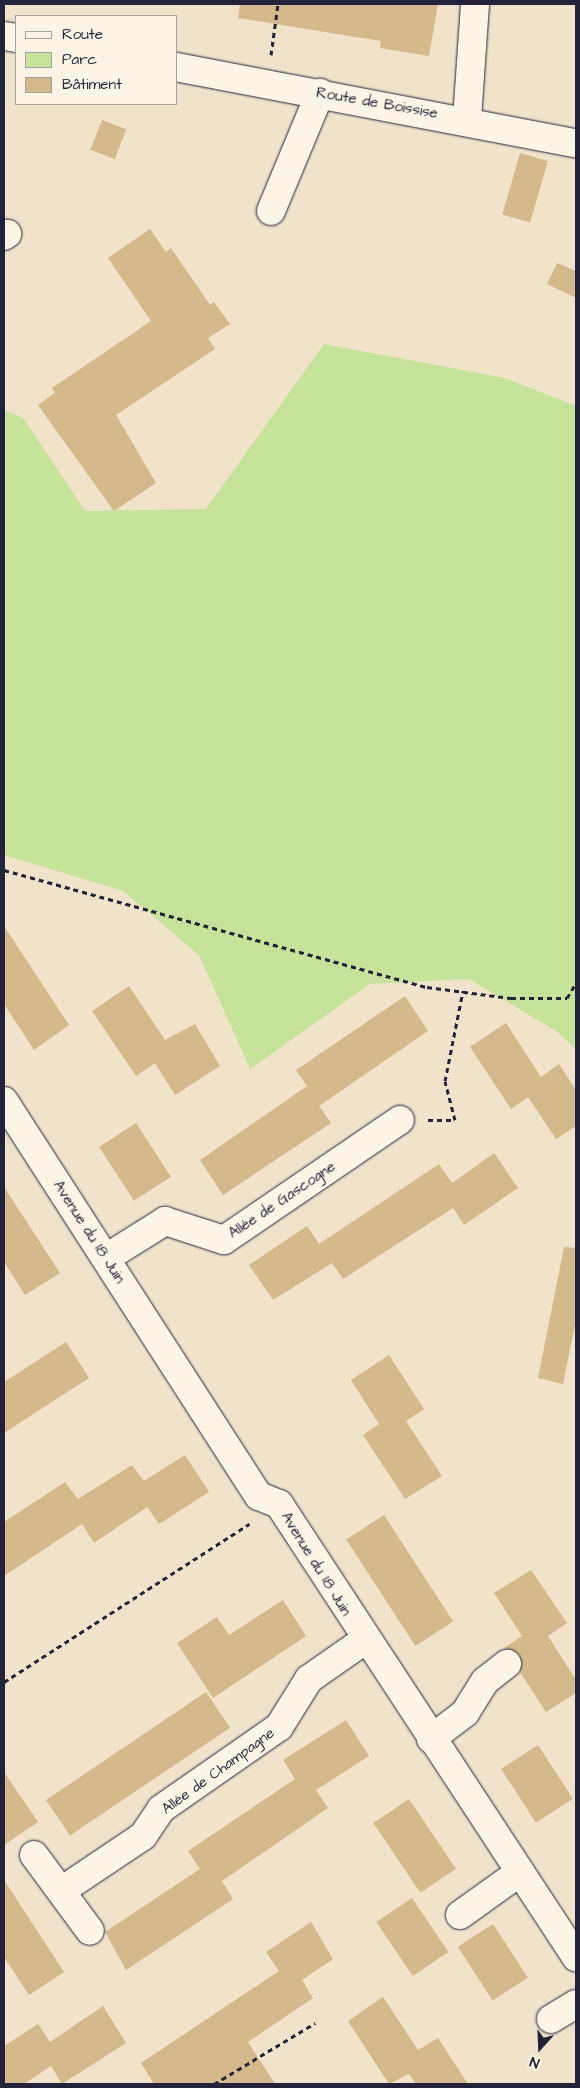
<!DOCTYPE html>
<meta charset="utf-8">
<style>
body{margin:0}
#map{position:relative;width:580px;height:2088px;overflow:hidden;background:#f0e3ca;font-family:"Architects Daughter",sans-serif}
div>[style]{position:absolute}
.green>*{inset:0;background:#c6e39a}
.building>*{inset:0;background:#d4b98a;transform-origin:0 0}
.path>*{height:3px;margin-top:-1.5px;transform-origin:0;background:repeating-linear-gradient(90deg,#22223b 0 5px,transparent 0 9px)}
.roads{filter:drop-shadow(0 0 1px #22223b) drop-shadow(0 0 1px #22223b)}
.minor>*{height:28px;margin:-14px;padding:0 14px;transform-origin:14px;border-radius:14px;background:#fcf5e5}
span{translate:-50% -50%;white-space:nowrap;text-align:center;line-height:1.15;-webkit-text-stroke:4px #fcf5e5;paint-order:stroke}
.street-label{font-size:15px;color:#22223b}
.frame{position:absolute;inset:0;border:5px solid #22223b;pointer-events:none}
.legend{position:absolute;left:15px;top:15px;width:162px;height:90px;box-sizing:border-box;background:#fcf5e5;border:1px solid #a5a1a1;margin:0;padding:6px 9px;list-style:none;font-size:15px;color:#22223b}
.legend li{display:flex;align-items:center;gap:10px;height:25px}
.legend b{width:25px;border:1px solid #a5a1a1}
.north{position:absolute;left:515px;top:2023px;width:50px;height:50px;-webkit-text-stroke:4px #fcf5e5;paint-order:stroke;rotate:200deg;font-size:14px;font-weight:700;line-height:20px;text-align:center;color:#22223b}
.north::after{content:'';display:block;margin:auto;width:18px;height:22px;background:#22223b;clip-path:polygon(50% 0,100% 100%,50% 72%,0 100%)}
</style>
<div id="map">
<div class="green">
<div style="clip-path:polygon(324px 344px,505px 378px,576px 406px,576px 1049px,556px 1031px,469px 979px,370px 984px,250px 1069px,199px 955px,123px 891px,4px 855px,4px 410px,23px 418px,85px 511px,206px 509px)"></div>
</div>
<div class="building">
<div style="clip-path:polygon(240px 4px,438px 4px,429px 56px,380px 48px,381px 41px,238px 18px)"></div>
<div style="left:102px;top:120px;width:26px;height:32px;rotate:21deg"></div>
<div style="left:520px;top:153px;width:29px;height:64px;rotate:16deg"></div>
<div style="clip-path:polygon(150px 229px,166px 252px,171px 248px,210px 305px,214px 302px,230px 324px,208px 338px,215px 349px,116px 415px,156px 483px,114px 511px,38px 405px,55px 393px,52px 388px,151px 321px,108px 258px)"></div>
<div style="clip-path:polygon(557px 263px,576px 271px,576px 298px,547px 284px)"></div>
<div style="clip-path:polygon(4px 926px,69px 1025px,34px 1050px,4px 1004px)"></div>
<div style="clip-path:polygon(129px 986px,165px 1040px,195px 1024px,220px 1066px,175px 1095px,155px 1063px,136px 1076px,92px 1011px)"></div>
<div style="clip-path:polygon(405px 996px,428px 1031px,319px 1106px,331px 1123px,223px 1195px,200px 1160px,307px 1086px,296px 1070px)"></div>
<div style="clip-path:polygon(506px 1023px,541px 1077px,559px 1064px,576px 1090px,576px 1126px,556px 1139px,528px 1097px,511px 1109px,470px 1047px)"></div>
<div style="left:136px;top:1123px;width:64px;height:44px;rotate:57deg"></div>
<div style="clip-path:polygon(494px 1153px,518px 1188px,464px 1225px,453px 1208px,343px 1279px,332px 1263px,273px 1300px,249px 1265px,307px 1226px,319px 1244px,439px 1164px,452px 1183px)"></div>
<div style="clip-path:polygon(4px 1187px,60px 1273px,25px 1295px,4px 1262px)"></div>
<div style="clip-path:polygon(564px 1247px,576px 1248px,576px 1320px,563px 1384px,538px 1378px)"></div>
<div style="clip-path:polygon(66px 1342px,89px 1378px,4px 1433px,4px 1382px)"></div>
<div style="clip-path:polygon(389px 1355px,424px 1409px,406px 1421px,442px 1476px,405px 1499px,363px 1435px,379px 1424px,351px 1380px)"></div>
<div style="clip-path:polygon(185px 1455px,209px 1492px,159px 1524px,147px 1507px,94px 1543px,82px 1524px,4px 1576px,4px 1522px,65px 1482px,78px 1499px,132px 1465px,144px 1481px)"></div>
<div style="left:384px;top:1515px;width:127px;height:45px;rotate:57deg"></div>
<div style="clip-path:polygon(531px 1570px,567px 1623px,548px 1636px,576px 1680px,576px 1693px,546px 1712px,520px 1672px,520px 1655px,504px 1648px,522px 1636px,494px 1593px)"></div>
<div style="clip-path:polygon(283px 1600px,306px 1636px,213px 1698px,177px 1643px,217px 1617px,229px 1635px)"></div>
<div style="left:206px;top:1692px;width:43px;height:193px;rotate:56deg"></div>
<div style="clip-path:polygon(346px 1720px,369px 1756px,316px 1790px,328px 1808px,222px 1881px,233px 1899px,126px 1970px,105px 1932px,200px 1869px,188px 1851px,295px 1779px,283px 1760px)"></div>
<div style="left:538px;top:1745px;width:64px;height:44px;rotate:57deg"></div>
<div style="clip-path:polygon(4px 1772px,38px 1822px,4px 1845px)"></div>
<div style="left:409px;top:1799px;width:84px;height:43px;rotate:56deg"></div>
<div style="clip-path:polygon(4px 1880px,64px 1972px,29px 1995px,4px 1957px)"></div>
<div style="left:412px;top:1898px;width:65px;height:43px;rotate:56deg"></div>
<div style="clip-path:polygon(311px 1922px,333px 1959px,302px 1980px,313px 1998px,248px 2042px,275px 2084px,154px 2084px,141px 2063px,279px 1971px,266px 1952px)"></div>
<div style="left:493px;top:1924px;width:64px;height:42px;rotate:57deg"></div>
<div style="clip-path:polygon(383px 1997px,418px 2050px,438px 2038px,468px 2084px,416px 2084px,409px 2074px,389px 2084px,348px 2021px)"></div>
<div style="clip-path:polygon(103px 2006px,126px 2043px,62px 2084px,51px 2066px,24px 2084px,4px 2084px,4px 2046px,38px 2024px,50px 2042px)"></div>
</div>
<div class="path">
<div style="left:271px;top:55px;width:51px;rotate:-82.2deg"></div>
<div style="left:4px;top:870px;width:439px;rotate:15.5deg"></div>
<div style="left:427px;top:987px;width:85px;rotate:7.5deg"></div>
<div style="left:511px;top:998px;width:56px"></div>
<div style="left:567px;top:998px;width:17px;rotate:-59deg"></div>
<div style="left:428px;top:1120px;width:27px"></div>
<div style="left:455px;top:1120px;width:40px;rotate:-104.4deg"></div>
<div style="left:445px;top:1081px;width:92px;rotate:-78.7deg"></div>
<div style="left:4px;top:1682px;width:292px;rotate:-32.8deg"></div>
<div style="left:214px;top:2084px;width:118px;rotate:-31.1deg"></div>
</div>
<div class="roads">
<div class="minor">
<div style="left:4px;top:36px;width:12px;rotate:9deg"></div>
<div style="left:176px;top:67px;width:407px;rotate:10.8deg"></div>
<div style="left:467px;top:119px;width:115px;rotate:-86deg"></div>
<div style="left:271px;top:211px;width:128px;rotate:-67.4deg"></div>
<div style="left:4px;top:236px;width:4px;rotate:-34deg"></div>
<div style="left:4px;top:1101px;width:470px;rotate:57.2deg"></div>
<div style="left:259px;top:1496px;width:22px;rotate:22deg"></div>
<div style="left:279px;top:1504px;width:542px;rotate:56.75deg"></div>
<div style="left:106px;top:1258px;width:70px;rotate:-32.1deg"></div>
<div style="left:165px;top:1221px;width:62px;rotate:17.9deg"></div>
<div style="left:224px;top:1240px;width:213px;rotate:-34.3deg"></div>
<div style="left:431px;top:1739px;width:43px;rotate:-37.4deg"></div>
<div style="left:465px;top:1713px;width:38px;rotate:-58deg"></div>
<div style="left:485px;top:1681px;width:28px;rotate:-38deg"></div>
<div style="left:34px;top:1855px;width:94px;rotate:53.6deg"></div>
<div style="left:61px;top:1891px;width:99px;rotate:-33.9deg"></div>
<div style="left:143px;top:1836px;width:32px;rotate:-56deg"></div>
<div style="left:161px;top:1809px;width:144px;rotate:-34.8deg"></div>
<div style="left:279px;top:1727px;width:57px;rotate:-58deg"></div>
<div style="left:309px;top:1679px;width:68px;rotate:-34.9deg"></div>
<div style="left:460px;top:1915px;width:74px;rotate:-35.6deg"></div>
<div style="left:551px;top:2019px;width:29px;rotate:-31deg"></div>
</div>
</div>
<div class="street-label">
<span style="left:377px;top:103px;rotate:10deg">Route de Boissise</span>
<span style="left:282px;top:1200px;rotate:-34deg">Allée de Gascogne</span>
<span style="left:89px;top:1232px;rotate:57deg">Avenue du 18 Juin</span>
<span style="left:316px;top:1564px;rotate:58deg">Avenue du 18 Juin</span>
<span style="left:218px;top:1771px;rotate:-36deg">Allée de Champagne</span>
</div>
<div class="frame"></div>
<ul class="legend">
<li><b style="height:6px;background:#fcf5e5"></b>Route</li>
<li><b style="height:14px;background:#c6e39a"></b>Parc</li>
<li><b style="height:14px;background:#d4b98a"></b>Bâtiment</li>
</ul>
<div class="north">N</div>
</div>
